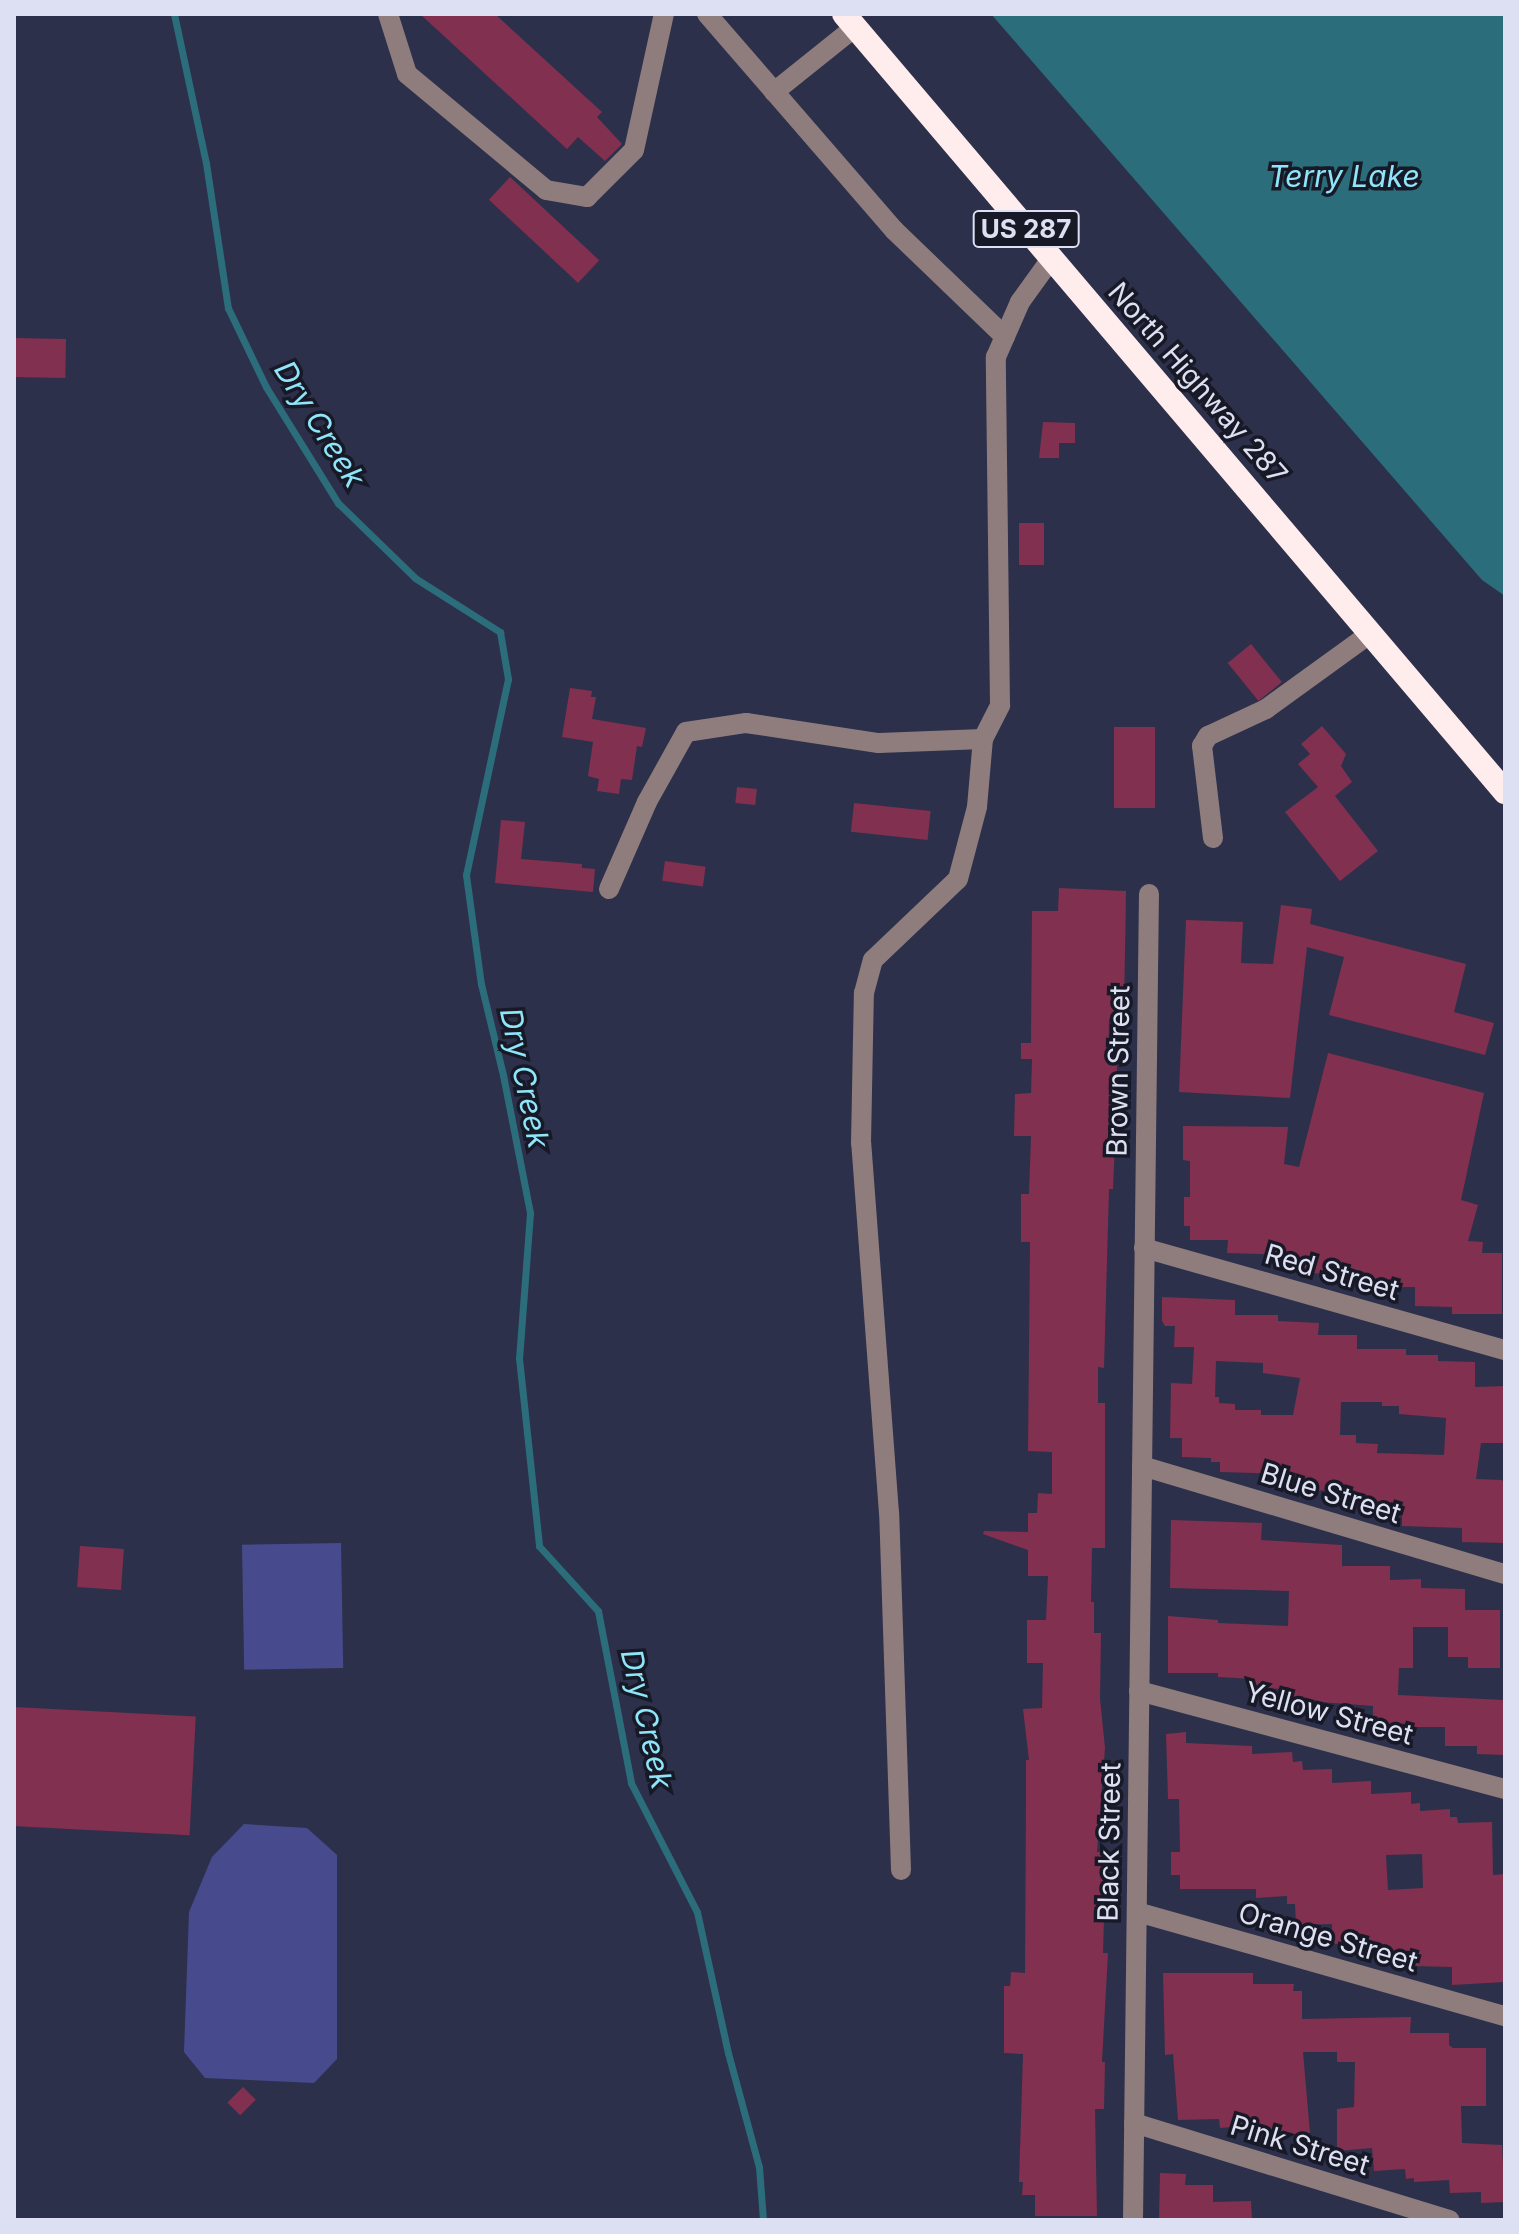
<!DOCTYPE html>
<style>
body{margin:0}
#map{position:relative;width:1519px;height:2234px;overflow:hidden;background:#2d304b;font-family:Inter,sans-serif}
div>[style]{position:absolute}
.green>*{inset:0;background:#474a8d;transform-origin:0 0}
.water>*{inset:0;background:#2b6d7b}
.stream>*{height:7px;margin:-3.5px;padding:0 3.5px;transform-origin:3.5px;border-radius:3.5px;background:#2b6d7b}
.building>*{inset:0;background:#81304f;transform-origin:0 0}
.minor>*{height:20px;margin:-10px;padding:0 10px;transform-origin:10px;border-radius:10px;background:#8f7d7d}
.highway>*{height:24px;margin:-12px;padding:0 12px;transform-origin:12px;border-radius:12px;background:#ffecec}
span{translate:-50% -50%;white-space:nowrap;text-align:center;line-height:1.15;-webkit-text-stroke:7px #181926;paint-order:stroke}
.shield-label span{padding:2px 6px;background:#181926;border:2px solid;border-radius:6px;-webkit-text-stroke-width:0}
.shield-label{font-size:26px;color:#dde0f2;font-weight:700}
.street-label{font-size:28px;color:#dde0f2}
.water-label{font-size:30px;color:#8fe5f9;font-style:italic}
.frame{position:absolute;inset:0;border:16px solid #dde0f2;pointer-events:none}
</style>
<div id="map">
<div class="green">
<div style="left:341px;top:1543px;width:125px;height:99px;rotate:89deg"></div>
<div style="clip-path:polygon(244px 1824px,307px 1828px,337px 1855px,337px 2059px,314px 2083px,205px 2078px,184px 2052px,189px 1912px,212px 1857px)"></div>
</div>
<div class="water">
<div style="clip-path:polygon(991px 14px,1505px 14px,1505px 596px,1482px 580px)"></div>
</div>
<div class="stream">
<div style="left:174px;top:14px;width:152px;rotate:77.9deg"></div>
<div style="left:206px;top:163px;width:147px;rotate:81.4deg"></div>
<div style="left:228px;top:308px;width:88px;rotate:64.3deg"></div>
<div style="left:266px;top:387px;width:137px;rotate:58.2deg"></div>
<div style="left:338px;top:503px;width:107px;rotate:44.2deg"></div>
<div style="left:415px;top:578px;width:101px;rotate:32.4deg"></div>
<div style="left:500px;top:632px;width:48px;rotate:80.3deg"></div>
<div style="left:508px;top:679px;width:200px;rotate:102.1deg"></div>
<div style="left:466px;top:875px;width:110px;rotate:82.2deg"></div>
<div style="left:481px;top:984px;width:94px;rotate:76.4deg"></div>
<div style="left:503px;top:1075px;width:141px;rotate:78.9deg"></div>
<div style="left:530px;top:1213px;width:145px;rotate:94.3deg"></div>
<div style="left:519px;top:1358px;width:189px;rotate:83.9deg"></div>
<div style="left:539px;top:1546px;width:88px;rotate:47.8deg"></div>
<div style="left:598px;top:1611px;width:175px;rotate:79.1deg"></div>
<div style="left:631px;top:1783px;width:145px;rotate:62.9deg"></div>
<div style="left:697px;top:1912px;width:144px;rotate:77.6deg"></div>
<div style="left:728px;top:2053px;width:118px;rotate:74.8deg"></div>
<div style="left:759px;top:2167px;width:53px;rotate:85.7deg"></div>
</div>
<div class="building">
<div style="clip-path:polygon(420px 14px,495px 14px,602px 112px,597px 117px,622px 144px,605px 161px,578px 137px,567px 149px)"></div>
<div style="left:510px;top:177px;width:122px;height:31px;rotate:43deg"></div>
<div style="left:14px;top:338px;width:52px;height:39px;rotate:1deg"></div>
<div style="clip-path:polygon(1043px 422px,1075px 423px,1075px 443px,1059px 443px,1059px 458px,1039px 458px)"></div>
<div style="left:1019px;top:523px;width:25px;height:42px"></div>
<div style="left:1251px;top:644px;width:49px;height:30px;rotate:51deg"></div>
<div style="clip-path:polygon(570px 688px,592px 691px,591px 697px,596px 697px,592px 719px,646px 728px,642px 747px,637px 746px,632px 780px,621px 779px,619px 794px,597px 791px,599px 779px,588px 776px,593px 742px,562px 737px)"></div>
<div style="clip-path:polygon(1322px 726px,1346px 754px,1341px 766px,1352px 782px,1335px 796px,1378px 851px,1340px 881px,1285px 812px,1318px 787px,1298px 764px,1310px 754px,1301px 744px)"></div>
<div style="left:1114px;top:727px;width:41px;height:81px"></div>
<div style="left:737px;top:787px;width:20px;height:16px;rotate:6deg"></div>
<div style="left:854px;top:803px;width:77px;height:29px;rotate:6deg"></div>
<div style="clip-path:polygon(501px 820px,525px 822px,521px 859px,582px 864px,582px 868px,595px 869px,593px 892px,495px 883px)"></div>
<div style="left:665px;top:861px;width:41px;height:20px;rotate:8deg"></div>
<div style="clip-path:polygon(1059px 888px,1126px 891px,1124px 1013px,1111px 1013px,1109px 1020px,1108px 1065px,1117px 1065px,1116px 1118px,1113px 1189px,1109px 1189px,1104px 1368px,1098px 1367px,1098px 1403px,1105px 1403px,1105px 1548px,1092px 1548px,1091px 1602px,1094px 1602px,1094px 1633px,1101px 1633px,1100px 1699px,1105px 1748px,1097px 1852px,1106px 1852px,1103px 1953px,1108px 1953px,1102px 2062px,1105px 2062px,1104px 2109px,1095px 2109px,1097px 2216px,1035px 2216px,1035px 2195px,1022px 2195px,1023px 2182px,1019px 2182px,1023px 2054px,1004px 2053px,1004px 1986px,1010px 1986px,1011px 1972px,1025px 1973px,1026px 1798px,1026px 1760px,1029px 1760px,1023px 1709px,1042px 1708px,1043px 1663px,1027px 1663px,1027px 1620px,1046px 1620px,1048px 1576px,1028px 1576px,1028px 1550px,983px 1534px,984px 1531px,1028px 1532px,1028px 1513px,1037px 1513px,1038px 1493px,1052px 1494px,1052px 1452px,1028px 1451px,1030px 1242px,1021px 1242px,1021px 1194px,1029px 1194px,1031px 1136px,1014px 1136px,1015px 1094px,1031px 1093px,1032px 1059px,1021px 1059px,1021px 1043px,1031px 1043px,1032px 911px,1058px 911px)"></div>
<div style="clip-path:polygon(1281px 905px,1312px 909px,1310px 924px,1466px 964px,1454px 1012px,1494px 1023px,1485px 1055px,1329px 1015px,1344px 957px,1307px 947px,1290px 1098px,1179px 1092px,1186px 920px,1243px 922px,1241px 963px,1273px 964px)"></div>
<div style="clip-path:polygon(1328px 1053px,1484px 1093px,1461px 1200px,1478px 1205px,1468px 1241px,1483px 1242px,1482px 1253px,1502px 1253px,1502px 1314px,1452px 1314px,1452px 1307px,1415px 1306px,1415px 1287px,1378px 1287px,1378px 1279px,1302px 1272px,1303px 1262px,1293px 1261px,1293px 1255px,1227px 1253px,1228px 1240px,1190px 1240px,1190px 1226px,1184px 1226px,1184px 1197px,1190px 1197px,1190px 1161px,1183px 1160px,1183px 1126px,1288px 1127px,1284px 1164px,1299px 1167px)"></div>
<div style="clip-path:polygon(evenodd,1162px 1297px,1235px 1300px,1235px 1315px,1278px 1315px,1278px 1321px,1319px 1323px,1318px 1335px,1357px 1335px,1357px 1349px,1406px 1349px,1406px 1355px,1438px 1355px,1438px 1361px,1475px 1362px,1475px 1387px,1505px 1386px,1505px 1443px,1481px 1443px,1476px 1479px,1502px 1480px,1505px 1486px,1505px 1543px,1462px 1542px,1462px 1528px,1402px 1526px,1402px 1515px,1379px 1515px,1379px 1503px,1342px 1503px,1342px 1491px,1303px 1490px,1303px 1478px,1294px 1478px,1294px 1474px,1220px 1472px,1220px 1462px,1211px 1462px,1211px 1458px,1182px 1457px,1182px 1438px,1170px 1438px,1171px 1383px,1192px 1384px,1194px 1347px,1174px 1347px,1175px 1326px,1165px 1326px,1162px 1321px,1162px 1297px,1216px 1361px,1263px 1363px,1263px 1373px,1300px 1378px,1293px 1415px,1261px 1415px,1261px 1410px,1235px 1410px,1235px 1404px,1219px 1403px,1219px 1397px,1215px 1397px,1216px 1361px,1162px 1297px,1341px 1402px,1382px 1402px,1382px 1406px,1399px 1406px,1399px 1414px,1446px 1418px,1444px 1455px,1377px 1453px,1378px 1444px,1356px 1443px,1356px 1435px,1340px 1435px,1341px 1402px)"></div>
<div style="clip-path:polygon(1171px 1520px,1262px 1523px,1261px 1540px,1342px 1545px,1342px 1566px,1390px 1566px,1390px 1580px,1421px 1579px,1421px 1588px,1465px 1589px,1465px 1610px,1500px 1610px,1500px 1668px,1468px 1668px,1468px 1657px,1448px 1657px,1448px 1627px,1413px 1627px,1413px 1668px,1399px 1668px,1398px 1695px,1505px 1700px,1505px 1755px,1477px 1754px,1477px 1746px,1445px 1746px,1445px 1727px,1373px 1727px,1373px 1706px,1294px 1700px,1294px 1689px,1253px 1688px,1253px 1679px,1218px 1677px,1218px 1673px,1168px 1673px,1168px 1616px,1218px 1620px,1218px 1623px,1288px 1626px,1289px 1591px,1170px 1588px)"></div>
<div style="left:80px;top:1546px;width:44px;height:41px;rotate:4deg"></div>
<div style="left:14px;top:1707px;width:182px;height:119px;rotate:3deg"></div>
<div style="clip-path:polygon(evenodd,1186px 1732px,1186px 1743px,1252px 1746px,1252px 1754px,1292px 1752px,1293px 1762px,1302px 1761px,1303px 1770px,1332px 1769px,1332px 1783px,1371px 1781px,1371px 1794px,1411px 1792px,1411px 1804px,1420px 1803px,1420px 1811px,1450px 1809px,1450px 1817px,1457px 1817px,1458px 1823px,1492px 1822px,1493px 1875px,1505px 1874px,1505px 1982px,1452px 1985px,1452px 1967px,1414px 1966px,1413px 1954px,1376px 1956px,1375px 1943px,1332px 1944px,1332px 1924px,1296px 1925px,1295px 1904px,1287px 1904px,1287px 1896px,1256px 1898px,1256px 1889px,1180px 1889px,1180px 1875px,1171px 1875px,1171px 1852px,1180px 1852px,1179px 1799px,1168px 1799px,1166px 1734px,1186px 1732px,1422px 1854px,1423px 1888px,1388px 1890px,1386px 1855px,1422px 1854px)"></div>
<div style="clip-path:polygon(1163px 1973px,1253px 1973px,1253px 1984px,1294px 1984px,1293px 1991px,1302px 1991px,1302px 2019px,1411px 2017px,1410px 2033px,1449px 2033px,1449px 2045px,1453px 2048px,1486px 2048px,1486px 2106px,1461px 2106px,1462px 2143px,1502px 2145px,1505px 2202px,1481px 2203px,1481px 2192px,1450px 2193px,1449px 2180px,1414px 2182px,1414px 2178px,1406px 2179px,1405px 2169px,1374px 2171px,1372px 2148px,1337px 2151px,1337px 2109px,1354px 2107px,1355px 2062px,1337px 2062px,1337px 2052px,1303px 2052px,1310px 2133px,1259px 2138px,1257px 2125px,1220px 2128px,1219px 2119px,1178px 2120px,1173px 2054px,1165px 2055px)"></div>
<div style="left:243px;top:2087px;width:18px;height:22px;rotate:45deg"></div>
<div style="clip-path:polygon(1160px 2173px,1186px 2174px,1185px 2185px,1213px 2185px,1213px 2202px,1251px 2201px,1252px 2220px,1159px 2220px)"></div>
</div>
<div class="minor">
<div style="left:388px;top:14px;width:63px;rotate:72.4deg"></div>
<div style="left:407px;top:74px;width:181px;rotate:39.8deg"></div>
<div style="left:546px;top:190px;width:42px;rotate:9.7deg"></div>
<div style="left:587px;top:197px;width:66px;rotate:-45deg"></div>
<div style="left:634px;top:150px;width:139px;rotate:-77.6deg"></div>
<div style="left:707px;top:14px;width:286px;rotate:49.1deg"></div>
<div style="left:894px;top:230px;width:154px;rotate:43.9deg"></div>
<div style="left:774px;top:92px;width:104px;rotate:-38.7deg"></div>
<div style="left:1213px;top:838px;width:93px;rotate:-96.8deg"></div>
<div style="left:1202px;top:746px;width:12px;rotate:-59deg"></div>
<div style="left:1208px;top:736px;width:64px;rotate:-25deg"></div>
<div style="left:1266px;top:709px;width:130px;rotate:-35.9deg"></div>
<div style="left:609px;top:889px;width:95px;rotate:-66.4deg"></div>
<div style="left:647px;top:802px;width:80px;rotate:-60.9deg"></div>
<div style="left:686px;top:732px;width:61px;rotate:-8.5deg"></div>
<div style="left:746px;top:723px;width:134px;rotate:8.6deg"></div>
<div style="left:879px;top:743px;width:104px;rotate:-2.2deg"></div>
<div style="left:983px;top:739px;width:38px;rotate:-63deg"></div>
<div style="left:1000px;top:705px;width:348px;rotate:-90.7deg"></div>
<div style="left:996px;top:357px;width:60px;rotate:-66.4deg"></div>
<div style="left:1020px;top:302px;width:53px;rotate:-54.2deg"></div>
<div style="left:1144px;top:1248px;width:375px;rotate:15.8deg"></div>
<div style="left:1142px;top:1466px;width:379px;rotate:16.6deg"></div>
<div style="left:1139px;top:1691px;width:379px;rotate:15deg"></div>
<div style="left:901px;top:1870px;width:357px;rotate:-91.9deg"></div>
<div style="left:889px;top:1513px;width:371px;rotate:-94.3deg"></div>
<div style="left:861px;top:1143px;width:150px;rotate:-88.9deg"></div>
<div style="left:864px;top:993px;width:34px;rotate:-75deg"></div>
<div style="left:873px;top:960px;width:117px;rotate:-43.6deg"></div>
<div style="left:958px;top:879px;width:74px;rotate:-75.2deg"></div>
<div style="left:977px;top:807px;width:68px;rotate:-85deg"></div>
<div style="left:1137px;top:1912px;width:382px;rotate:15.8deg"></div>
<div style="left:1134px;top:2123px;width:330px;rotate:17.1deg"></div>
<div style="left:1133px;top:2220px;width:1326px;rotate:-89.31deg"></div>
</div>
<div class="highway">
<div style="left:844px;top:14px;width:1021px;rotate:49.65deg"></div>
</div>
<div class="shield-label">
<span style="left:1026px;top:229px">US 287</span>
</div>
<div class="street-label">
<span style="left:1198px;top:383px;rotate:49deg">North Highway 287</span>
<span style="left:1118px;top:1071px;rotate:-89deg">Brown Street</span>
<span style="left:1332px;top:1272px;rotate:16deg">Red Street</span>
<span style="left:1331px;top:1493px;rotate:17deg">Blue Street</span>
<span style="left:1329px;top:1713px;rotate:15deg">Yellow Street</span>
<span style="left:1109px;top:1842px;rotate:-89deg">Black Street</span>
<span style="left:1328px;top:1937px;rotate:16deg">Orange Street</span>
<span style="left:1300px;top:2145px;rotate:17deg">Pink Street</span>
</div>
<div class="water-label">
<span style="left:1344px;top:176px">Terry Lake</span>
<span style="left:320px;top:424px;rotate:58deg">Dry Creek</span>
<span style="left:525px;top:1078px;rotate:78deg">Dry Creek</span>
<span style="left:647px;top:1719px;rotate:77deg">Dry Creek</span>
</div>
<div class="frame"></div>
</div>
